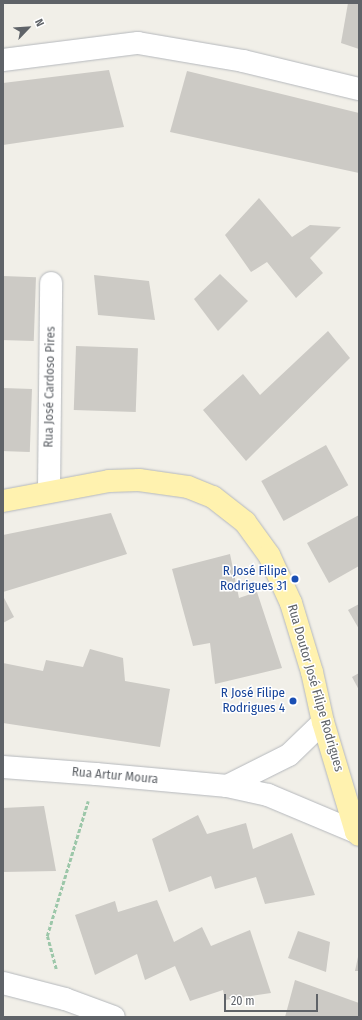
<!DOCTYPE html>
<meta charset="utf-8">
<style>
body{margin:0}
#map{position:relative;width:362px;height:1020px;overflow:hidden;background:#f1efe8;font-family:"Fira Sans Condensed",sans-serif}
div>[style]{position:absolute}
.building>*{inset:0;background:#cccac5;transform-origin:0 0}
.path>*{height:2.5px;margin-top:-1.25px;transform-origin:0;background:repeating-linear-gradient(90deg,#9cc7a9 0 4px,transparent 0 6px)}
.roads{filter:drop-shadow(0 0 1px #b5b8bc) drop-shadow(0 0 1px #b5b8bc)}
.minor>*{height:22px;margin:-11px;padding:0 11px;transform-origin:11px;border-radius:11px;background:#fff}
.major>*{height:22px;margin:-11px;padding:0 11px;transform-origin:11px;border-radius:11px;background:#fff2af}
.dots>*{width:11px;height:11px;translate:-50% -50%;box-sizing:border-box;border:2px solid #fff;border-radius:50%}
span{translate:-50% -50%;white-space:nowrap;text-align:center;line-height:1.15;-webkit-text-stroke:3px #fff;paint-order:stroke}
.street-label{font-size:13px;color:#5f6368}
.transit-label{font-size:13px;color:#164399}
.right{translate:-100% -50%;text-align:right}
.frame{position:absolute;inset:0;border:4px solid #5f6368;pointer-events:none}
.north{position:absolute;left:8px;top:8px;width:40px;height:40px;-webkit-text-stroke:3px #fff;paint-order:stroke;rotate:65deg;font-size:11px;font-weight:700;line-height:16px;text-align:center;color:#5f6368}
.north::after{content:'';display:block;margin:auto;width:14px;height:18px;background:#5f6368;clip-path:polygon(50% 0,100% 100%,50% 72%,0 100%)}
.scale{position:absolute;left:224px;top:994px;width:94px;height:18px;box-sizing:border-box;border:2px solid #5f6368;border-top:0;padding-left:5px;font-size:12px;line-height:14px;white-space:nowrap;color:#5f6368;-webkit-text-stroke:3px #fff;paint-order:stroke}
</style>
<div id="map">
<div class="building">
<div style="clip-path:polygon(348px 3px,359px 3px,359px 49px,341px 43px)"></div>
<div style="clip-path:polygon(109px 70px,124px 127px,3px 145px,3px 83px)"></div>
<div style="clip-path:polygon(187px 71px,359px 113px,359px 173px,170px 132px)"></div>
<div style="clip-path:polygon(259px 198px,292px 237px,310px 225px,341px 227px,310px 258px,323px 273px,296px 298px,267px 262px,251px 272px,225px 235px)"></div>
<div style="clip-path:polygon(220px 274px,248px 301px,218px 331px,194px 299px)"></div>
<div style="clip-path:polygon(94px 275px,149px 281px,155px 320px,98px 315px)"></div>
<div style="left:3px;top:276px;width:33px;height:64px;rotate:2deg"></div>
<div style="clip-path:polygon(328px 331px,350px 358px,246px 461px,203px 410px,243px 374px,260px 395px)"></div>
<div style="left:76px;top:346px;width:62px;height:64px;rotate:2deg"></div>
<div style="left:3px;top:388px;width:29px;height:63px;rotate:2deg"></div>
<div style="left:326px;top:445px;width:46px;height:74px;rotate:61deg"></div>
<div style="clip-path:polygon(111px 513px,127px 554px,3px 592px,3px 535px)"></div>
<div style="clip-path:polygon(359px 515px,359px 566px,329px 583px,307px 543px)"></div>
<div style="clip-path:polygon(230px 554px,239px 598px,257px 592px,282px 668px,215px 684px,210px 643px,193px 646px,172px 569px)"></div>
<div style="clip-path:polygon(3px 596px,14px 617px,3px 623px)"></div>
<div style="clip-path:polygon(359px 604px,359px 629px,348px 610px)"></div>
<div style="clip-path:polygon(90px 649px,123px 658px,125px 681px,170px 689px,160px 747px,3px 723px,3px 663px,43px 671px,46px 660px,83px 667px)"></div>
<div style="clip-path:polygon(359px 673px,359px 690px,352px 677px)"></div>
<div style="clip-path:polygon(44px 806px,56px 871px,3px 872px,3px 808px)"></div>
<div style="clip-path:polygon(198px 815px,207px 834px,246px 823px,253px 849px,292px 833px,315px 895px,265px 904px,256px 877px,215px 889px,211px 876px,169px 892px,152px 839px)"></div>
<div style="clip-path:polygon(157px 900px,174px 942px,202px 927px,211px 946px,250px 930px,271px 993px,225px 1000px,223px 990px,190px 1001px,175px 966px,145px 980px,137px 954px,95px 975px,75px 915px,115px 901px,118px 912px)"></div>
<div style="clip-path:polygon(298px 931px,330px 942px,326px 972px,288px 958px)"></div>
<div style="clip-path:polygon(358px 957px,359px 957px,359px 971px,355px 971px)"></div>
<div style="clip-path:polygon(295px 980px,359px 1003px,359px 1017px,285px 1017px)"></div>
</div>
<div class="path">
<div style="left:56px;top:969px;width:34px;rotate:-105deg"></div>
<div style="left:47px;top:936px;width:141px;rotate:-73.1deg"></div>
</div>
<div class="roads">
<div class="minor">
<div style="left:3px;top:60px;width:136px;rotate:-7.2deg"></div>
<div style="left:138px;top:43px;width:107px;rotate:9.7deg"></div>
<div style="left:243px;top:61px;width:119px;rotate:13.6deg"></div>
<div style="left:49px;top:491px;width:208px;rotate:-89.4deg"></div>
<div style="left:3px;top:767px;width:93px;rotate:4.3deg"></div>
<div style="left:96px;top:774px;width:132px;rotate:5.2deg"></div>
<div style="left:227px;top:786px;width:69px;rotate:-26.6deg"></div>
<div style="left:289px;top:755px;width:47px;rotate:-44.1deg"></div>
<div style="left:227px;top:786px;width:42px;rotate:12.4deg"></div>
<div style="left:268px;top:795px;width:95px;rotate:22.8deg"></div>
<div style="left:3px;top:983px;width:64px;rotate:14.5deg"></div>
<div style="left:65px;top:999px;width:52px;rotate:20.2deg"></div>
</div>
<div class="major">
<div style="left:3px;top:501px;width:108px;rotate:-10.7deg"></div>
<div style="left:109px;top:481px;width:30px;rotate:-2deg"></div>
<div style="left:139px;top:480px;width:49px;rotate:8.1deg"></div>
<div style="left:188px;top:487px;width:27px;rotate:22deg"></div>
<div style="left:213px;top:497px;width:41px;rotate:38deg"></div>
<div style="left:245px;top:522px;width:41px;rotate:54deg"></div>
<div style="left:269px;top:555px;width:53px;rotate:65.4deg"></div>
<div style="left:291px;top:603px;width:72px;rotate:73.1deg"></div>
<div style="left:312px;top:672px;width:51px;rotate:77.6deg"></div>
<div style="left:323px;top:722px;width:115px;rotate:73.3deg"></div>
<div style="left:356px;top:832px;width:4px;rotate:45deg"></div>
</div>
</div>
<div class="dots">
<div style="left:295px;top:579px;background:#1a4fb4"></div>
<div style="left:293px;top:701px;background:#1a4fb4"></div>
</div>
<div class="street-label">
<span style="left:50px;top:387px;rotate:-89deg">Rua José Cardoso Pires</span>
<span style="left:315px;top:688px;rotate:74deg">Rua Doutor José Filipe Rodrigues</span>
<span style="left:115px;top:776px;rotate:5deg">Rua Artur Moura</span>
</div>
<div class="transit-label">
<span class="right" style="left:287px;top:579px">R José Filipe<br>Rodrigues 31</span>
<span class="right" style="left:285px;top:701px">R José Filipe<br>Rodrigues 4</span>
</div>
<div class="frame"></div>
<div class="north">N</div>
<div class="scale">20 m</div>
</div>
